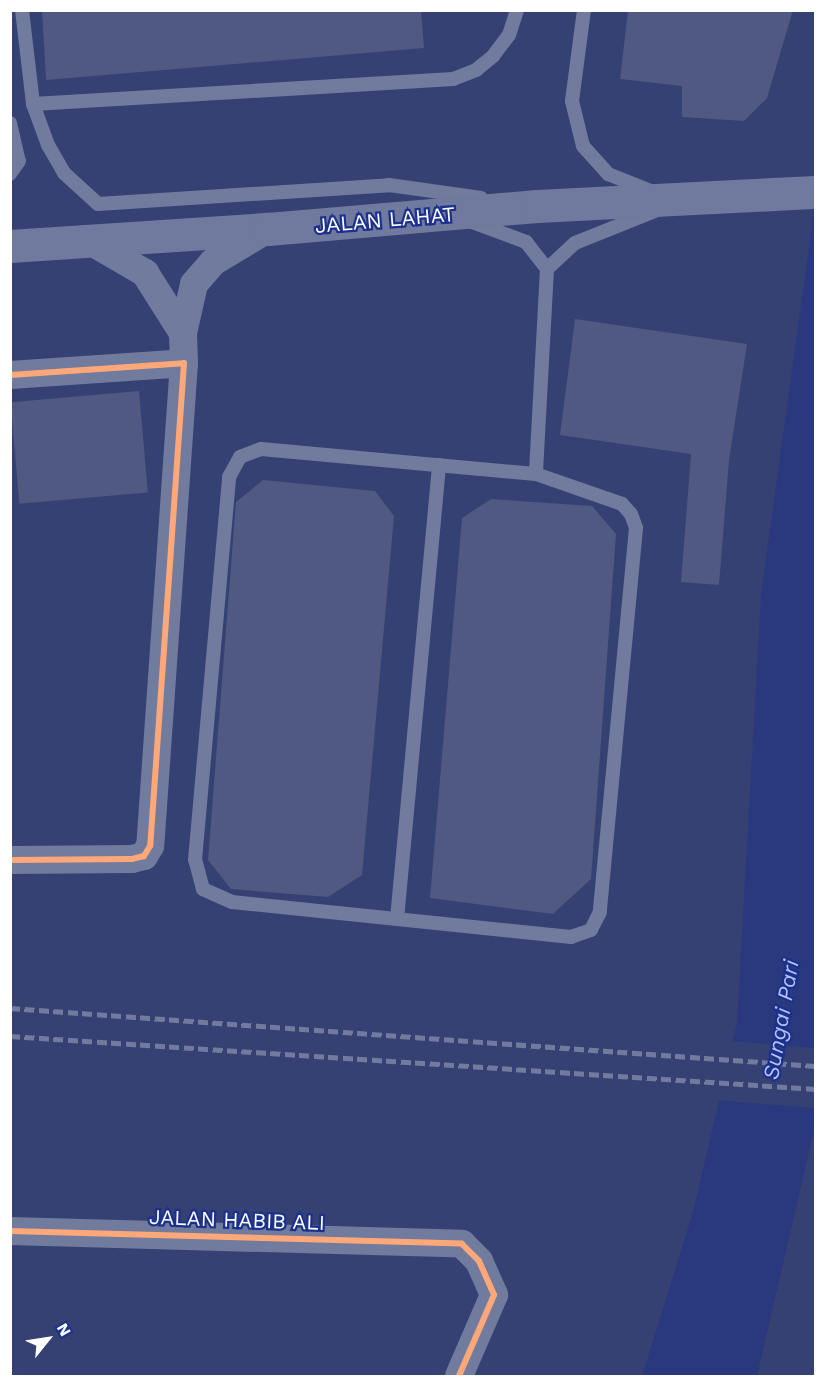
<!DOCTYPE html>
<style>
body{margin:0}
#map{position:relative;width:826px;height:1387px;overflow:hidden;background:#354173;font-family:"Work Sans",sans-serif}
div>[style]{position:absolute}
.water>*{inset:0;background:#2a397d}
.pier>*{inset:0;background:#354173}
.building>*{inset:0;background:#4f5981;transform-origin:0 0}
.lane>*{height:14px;margin:-7px;padding:0 7px;transform-origin:7px;border-radius:7px;background:#717b9e}
.street>*{height:28px;margin:-14px;padding:0 14px;transform-origin:14px;border-radius:14px;background:#717b9e}
.primary>*{height:33px;margin:-16.5px;padding:0 16.5px;transform-origin:16.5px;border-radius:16.5px;background:#70799e}
.rail>*{height:4.5px;margin-top:-2.25px;transform-origin:0;background:repeating-linear-gradient(90deg,#727b9e 0 10px,transparent 0 14.5px)}
.cycleway>*{height:6px;margin:-3px;padding:0 3px;transform-origin:3px;border-radius:3px;background:#fea87a}
span{translate:-50% -50%;white-space:nowrap;text-align:center;line-height:1.15;-webkit-text-stroke:4.5px #1b318d;paint-order:stroke}
.street-label{font-size:21px;color:#fff}
.water-label{font-size:22px;color:#b3c1f5;font-style:italic}
.frame{position:absolute;inset:0;border:12px solid #fff;pointer-events:none}
.north{position:absolute;left:18px;top:1309px;width:60px;height:60px;-webkit-text-stroke:4px #1b318d;paint-order:stroke;rotate:60deg;font-size:16px;font-weight:700;line-height:24px;text-align:center;color:#fff}
.north::after{content:'';display:block;margin:auto;width:21px;height:27px;background:#fff;clip-path:polygon(50% 0,100% 100%,50% 72%,0 100%)}
</style>
<div id="map">
<div class="water">
<div style="clip-path:polygon(815px 203px,815px 1126px,757px 1376px,642px 1376px,693px 1212px,737px 1023px,761px 595px)"></div>
</div>
<div class="pier">
<div style="clip-path:polygon(730px 1041px,815px 1048px,815px 1108px,716px 1100px)"></div>
</div>
<div class="building">
<div style="clip-path:polygon(42px 10px,421px 10px,424px 48px,46px 80px)"></div>
<div style="clip-path:polygon(628px 10px,793px 10px,767px 98px,744px 121px,682px 117px,682px 86px,620px 79px)"></div>
<div style="clip-path:polygon(575px 319px,747px 344px,729px 460px,719px 585px,681px 582px,691px 454px,560px 435px)"></div>
<div style="left:139px;top:391px;width:102px;height:129px;rotate:85deg"></div>
<div style="clip-path:polygon(263px 480px,375px 491px,394px 516px,362px 875px,328px 897px,231px 889px,208px 860px,236px 502px)"></div>
<div style="clip-path:polygon(491px 499px,592px 506px,616px 534px,591px 879px,553px 914px,430px 898px,462px 518px)"></div>
</div>
<div class="lane">
<div style="left:22px;top:10px;width:95px;rotate:83.3deg"></div>
<div style="left:33px;top:104px;width:44px;rotate:69.9deg"></div>
<div style="left:48px;top:145px;width:32px;rotate:60deg"></div>
<div style="left:64px;top:173px;width:46px;rotate:42.4deg"></div>
<div style="left:98px;top:204px;width:292px;rotate:-3.7deg"></div>
<div style="left:389px;top:185px;width:93px;rotate:8deg"></div>
<div style="left:584px;top:10px;width:92px;rotate:97.5deg"></div>
<div style="left:572px;top:101px;width:46px;rotate:76.3deg"></div>
<div style="left:583px;top:146px;width:38px;rotate:48deg"></div>
<div style="left:608px;top:174px;width:46px;rotate:21.6deg"></div>
<div style="left:33px;top:104px;width:421px;rotate:-3.4deg"></div>
<div style="left:453px;top:79px;width:25px;rotate:-21deg"></div>
<div style="left:476px;top:70px;width:22px;rotate:-39deg"></div>
<div style="left:493px;top:56px;width:26px;rotate:-53deg"></div>
<div style="left:509px;top:35px;width:26px;rotate:-72deg"></div>
<div style="left:10px;top:123px;width:39px;rotate:77deg"></div>
<div style="left:19px;top:161px;width:16px;rotate:125deg"></div>
<div style="left:472px;top:222px;width:58px;rotate:20.3deg"></div>
<div style="left:526px;top:242px;width:34px;rotate:52deg"></div>
<div style="left:547px;top:269px;width:205px;rotate:93.1deg"></div>
<div style="left:547px;top:269px;width:38px;rotate:-43deg"></div>
<div style="left:575px;top:243px;width:88px;rotate:-21.9deg"></div>
<div style="left:261px;top:449px;width:276px;rotate:5.2deg"></div>
<div style="left:536px;top:474px;width:91px;rotate:19.2deg"></div>
<div style="left:622px;top:504px;width:13px;rotate:48deg"></div>
<div style="left:631px;top:514px;width:15px;rotate:70deg"></div>
<div style="left:636px;top:528px;width:386px;rotate:95.4deg"></div>
<div style="left:600px;top:912px;width:20px;rotate:117deg"></div>
<div style="left:591px;top:930px;width:21px;rotate:161deg"></div>
<div style="left:571px;top:937px;width:341px;rotate:-174.1deg"></div>
<div style="left:232px;top:902px;width:32px;rotate:-156deg"></div>
<div style="left:203px;top:889px;width:30px;rotate:-105deg"></div>
<div style="left:195px;top:860px;width:385px;rotate:-84.9deg"></div>
<div style="left:229px;top:477px;width:23px;rotate:-61deg"></div>
<div style="left:240px;top:457px;width:22px;rotate:-21deg"></div>
<div style="left:397px;top:919px;width:456px;rotate:-84.7deg"></div>
</div>
<div class="street">
<div style="left:90px;top:241px;width:64px;rotate:30.2deg"></div>
<div style="left:145px;top:273px;width:71px;rotate:57.7deg"></div>
<div style="left:184px;top:363px;width:30px;rotate:-92deg"></div>
<div style="left:183px;top:333px;width:50px;rotate:-77.3deg"></div>
<div style="left:194px;top:284px;width:29px;rotate:-49deg"></div>
<div style="left:213px;top:262px;width:64px;rotate:-31deg"></div>
<div style="left:10px;top:375px;width:174px;rotate:-3.9deg"></div>
<div style="left:184px;top:363px;width:484px;rotate:94deg"></div>
<div style="left:150px;top:846px;width:12px;rotate:121deg"></div>
<div style="left:144px;top:856px;width:12px;rotate:166deg"></div>
<div style="left:132px;top:859px;width:122px;rotate:179.5deg"></div>
<div style="left:10px;top:1231px;width:452px;rotate:1.6deg"></div>
<div style="left:462px;top:1244px;width:24px;rotate:45deg"></div>
<div style="left:479px;top:1261px;width:37px;rotate:66deg"></div>
<div style="left:494px;top:1295px;width:88px;rotate:113.4deg"></div>
</div>
<div class="primary">
<div style="left:10px;top:246px;width:259px;rotate:-3.8deg"></div>
<div style="left:268px;top:229px;width:270px;rotate:-4.9deg"></div>
<div style="left:537px;top:206px;width:279px;rotate:-2.9deg"></div>
</div>
<div class="rail">
<div style="left:10px;top:1008px;width:808px;rotate:4.12deg"></div>
<div style="left:10px;top:1036px;width:808px;rotate:3.76deg"></div>
</div>
<div class="cycleway">
<div style="left:10px;top:375px;width:174px;rotate:-3.9deg"></div>
<div style="left:184px;top:363px;width:484px;rotate:94deg"></div>
<div style="left:150px;top:846px;width:12px;rotate:121deg"></div>
<div style="left:144px;top:856px;width:12px;rotate:166deg"></div>
<div style="left:132px;top:859px;width:122px;rotate:179.5deg"></div>
<div style="left:10px;top:1231px;width:452px;rotate:1.6deg"></div>
<div style="left:462px;top:1244px;width:24px;rotate:45deg"></div>
<div style="left:479px;top:1261px;width:37px;rotate:66deg"></div>
<div style="left:494px;top:1295px;width:88px;rotate:113.4deg"></div>
</div>
<div class="street-label">
<span style="left:385px;top:220px;rotate:-5deg">JALAN LAHAT</span>
<span style="left:237px;top:1220px;rotate:2deg">JALAN HABIB ALI</span>
</div>
<div class="water-label">
<span style="left:781px;top:1020px;rotate:-80deg">Sungai Pari</span>
</div>
<div class="frame"></div>
<div class="north">N</div>
</div>
